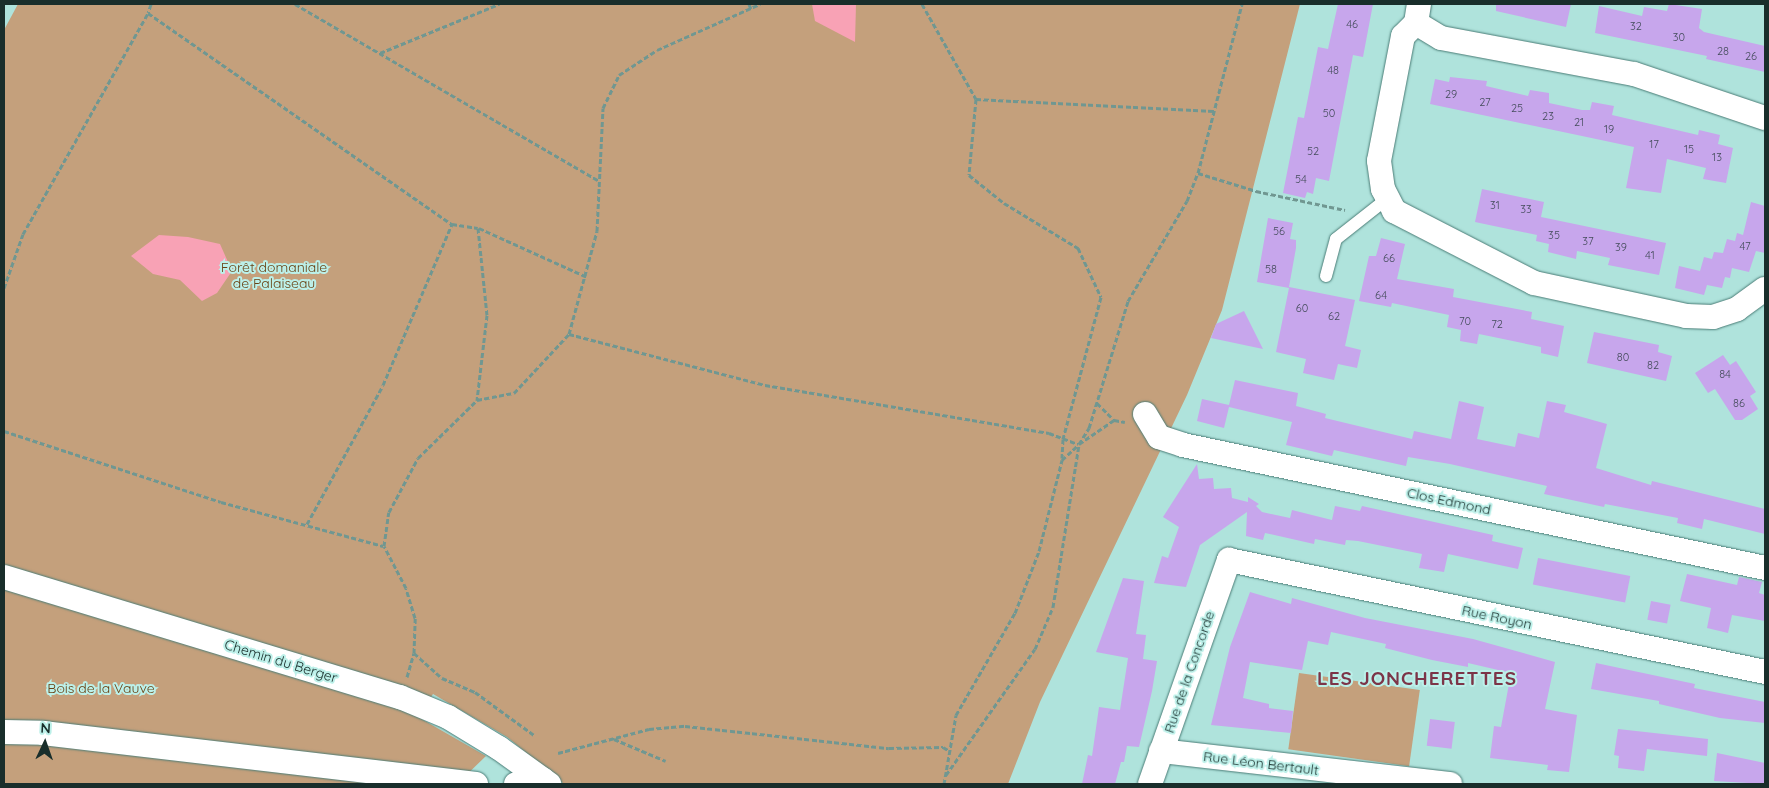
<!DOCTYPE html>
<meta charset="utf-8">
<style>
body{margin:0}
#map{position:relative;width:1769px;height:788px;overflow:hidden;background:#afe3dc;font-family:Quicksand,sans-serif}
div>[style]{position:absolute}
.green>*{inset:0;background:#c4a07c;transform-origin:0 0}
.water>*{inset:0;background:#f8a2b5}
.building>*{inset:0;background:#c7a6ec;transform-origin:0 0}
.path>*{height:3px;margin-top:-1.5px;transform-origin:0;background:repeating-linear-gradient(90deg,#709791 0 5px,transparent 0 7.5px)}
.roads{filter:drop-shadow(0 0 1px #4a7c76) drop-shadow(0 0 1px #4a7c76)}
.lane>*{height:12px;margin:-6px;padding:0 6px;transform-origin:6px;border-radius:6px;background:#fff}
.street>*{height:24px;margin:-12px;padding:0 12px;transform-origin:12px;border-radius:12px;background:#fff}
span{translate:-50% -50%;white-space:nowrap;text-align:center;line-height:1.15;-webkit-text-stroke:4px #bcf0e9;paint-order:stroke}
.number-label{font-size:11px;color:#444c5b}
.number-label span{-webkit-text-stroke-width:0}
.park-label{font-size:14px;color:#694214}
.street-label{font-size:14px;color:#192e2b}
.district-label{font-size:19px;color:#7c3548;font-weight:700;letter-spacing:1px}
.frame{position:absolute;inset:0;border:5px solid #192e2b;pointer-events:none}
.north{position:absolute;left:20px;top:718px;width:50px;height:50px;-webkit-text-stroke:4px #bcf0e9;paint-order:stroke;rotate:3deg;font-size:14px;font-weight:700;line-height:20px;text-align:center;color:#192e2b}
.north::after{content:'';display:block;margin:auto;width:18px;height:22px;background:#192e2b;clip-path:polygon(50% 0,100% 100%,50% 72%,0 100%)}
</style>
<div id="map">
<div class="green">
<div style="clip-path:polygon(18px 4px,1300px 4px,1222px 310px,1187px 395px,1040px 702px,1008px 784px,564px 784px,507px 737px,433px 694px,418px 717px,486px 756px,457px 784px,4px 784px,4px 30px)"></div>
<div style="left:1299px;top:673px;width:122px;height:77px;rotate:8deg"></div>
</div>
<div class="water">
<div style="clip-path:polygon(812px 4px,856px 4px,855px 42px,815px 21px)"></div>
<div style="clip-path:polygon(159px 235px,188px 237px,220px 244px,232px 271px,217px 293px,202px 301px,180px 280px,153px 274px,131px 256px)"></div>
</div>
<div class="building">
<div style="clip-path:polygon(1338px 4px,1373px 4px,1363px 57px,1353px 55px,1329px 181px,1316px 178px,1313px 194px,1307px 192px,1305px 198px,1283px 193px,1298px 117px,1304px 118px,1318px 47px,1328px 49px)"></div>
<div style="clip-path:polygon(1496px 4px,1571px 4px,1566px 27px,1496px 11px)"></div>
<div style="clip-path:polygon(1669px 4px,1702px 9px,1699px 28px,1704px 32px,1765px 46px,1765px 72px,1706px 59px,1707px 56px,1595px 33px,1599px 6px,1642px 16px,1644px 7px,1667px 11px)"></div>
<div style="clip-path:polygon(1450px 77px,1487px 81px,1486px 86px,1528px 96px,1530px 90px,1549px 93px,1549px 103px,1582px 110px,1590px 110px,1592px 102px,1614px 106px,1612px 115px,1698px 135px,1699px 130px,1720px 135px,1718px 144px,1733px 148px,1726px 183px,1703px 179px,1706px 168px,1667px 159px,1661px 193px,1626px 188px,1634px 147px,1430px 104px,1435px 79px,1449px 82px)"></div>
<div style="clip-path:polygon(1482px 189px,1544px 202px,1541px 217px,1666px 243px,1659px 275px,1608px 265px,1610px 258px,1577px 251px,1576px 259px,1548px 252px,1549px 244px,1536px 241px,1537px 235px,1475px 222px)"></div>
<div style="clip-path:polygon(1751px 202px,1765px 206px,1765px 253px,1756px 251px,1749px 272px,1732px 268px,1730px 278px,1725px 277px,1722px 288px,1707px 285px,1704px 295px,1675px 288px,1679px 266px,1700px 271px,1704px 257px,1712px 259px,1714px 252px,1723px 253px,1727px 239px,1735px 241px,1737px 233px,1743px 235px)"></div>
<div style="clip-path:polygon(1268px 218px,1293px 223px,1290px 239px,1296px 240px,1296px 248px,1289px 287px,1355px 300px,1345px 346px,1361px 350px,1357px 368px,1338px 364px,1334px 380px,1303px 373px,1306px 359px,1276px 352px,1289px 288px,1257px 282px)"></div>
<div style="clip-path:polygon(1381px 238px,1405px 244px,1397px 279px,1454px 289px,1453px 297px,1532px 312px,1531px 319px,1564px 326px,1558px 357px,1541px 353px,1541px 347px,1479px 334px,1477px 344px,1460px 341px,1461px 330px,1447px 327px,1449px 315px,1392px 303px,1391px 307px,1359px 301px,1369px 256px,1376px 256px)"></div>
<div style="clip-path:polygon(1244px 311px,1263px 349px,1211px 338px,1216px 324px)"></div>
<div style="clip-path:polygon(1594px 332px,1659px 345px,1658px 352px,1672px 356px,1666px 381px,1587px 363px)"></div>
<div style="clip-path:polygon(1723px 355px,1730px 365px,1736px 361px,1756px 392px,1750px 396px,1758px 409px,1742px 420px,1735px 420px,1715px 389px,1708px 393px,1695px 373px)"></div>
<div style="clip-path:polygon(1235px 380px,1298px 393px,1296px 406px,1326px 414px,1325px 418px,1412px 439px,1414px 431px,1451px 439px,1459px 401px,1484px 407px,1477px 439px,1515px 447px,1518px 433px,1539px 438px,1547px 401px,1566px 405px,1564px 412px,1607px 424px,1596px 468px,1651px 485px,1652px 481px,1765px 509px,1765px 534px,1704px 519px,1702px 529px,1677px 523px,1678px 518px,1605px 504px,1604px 507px,1544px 494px,1547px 486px,1450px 464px,1408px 457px,1406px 466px,1334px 450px,1332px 456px,1286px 445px,1292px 422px,1229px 407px,1224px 428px,1197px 421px,1202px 399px,1229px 405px)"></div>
<div style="clip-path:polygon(1197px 464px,1199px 479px,1213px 478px,1214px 489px,1231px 488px,1232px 498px,1248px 502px,1248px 497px,1259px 504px,1256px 506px,1262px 512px,1290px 518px,1292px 510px,1332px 520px,1335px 506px,1360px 511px,1362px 506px,1493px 535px,1492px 541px,1523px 548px,1518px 569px,1448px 554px,1444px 572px,1419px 568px,1422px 554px,1358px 541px,1346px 540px,1345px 545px,1315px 539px,1314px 544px,1265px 533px,1263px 540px,1246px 536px,1247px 512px,1200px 545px,1186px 587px,1154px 583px,1162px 556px,1168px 558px,1179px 527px,1163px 517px)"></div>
<div style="left:1538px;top:558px;width:94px;height:27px;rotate:11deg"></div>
<div style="clip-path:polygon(1687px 574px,1737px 585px,1739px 577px,1762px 582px,1759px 593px,1765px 595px,1765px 621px,1732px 615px,1728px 633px,1707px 628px,1711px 608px,1680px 601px)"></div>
<div style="clip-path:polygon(1123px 578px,1144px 581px,1136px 634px,1146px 635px,1143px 659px,1157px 661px,1152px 691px,1139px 747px,1127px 746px,1124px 762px,1121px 762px,1115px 784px,1082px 784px,1088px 755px,1092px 756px,1099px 707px,1120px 710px,1128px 658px,1096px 652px)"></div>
<div style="clip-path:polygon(1250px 592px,1291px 604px,1292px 598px,1365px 618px,1473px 639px,1555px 662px,1545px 709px,1577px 715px,1569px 772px,1547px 770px,1548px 765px,1490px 758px,1494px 726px,1501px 727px,1511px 673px,1468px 663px,1468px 667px,1432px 660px,1385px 648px,1386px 644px,1331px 632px,1328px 645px,1308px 641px,1302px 670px,1250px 662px,1243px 698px,1269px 704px,1269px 708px,1293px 711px,1291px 733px,1211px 725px,1230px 647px)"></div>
<div style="left:1651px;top:601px;width:20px;height:19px;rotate:11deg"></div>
<div style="clip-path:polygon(1596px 663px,1695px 684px,1694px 688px,1765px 702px,1765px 723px,1720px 718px,1659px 704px,1659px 701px,1591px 689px)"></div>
<div style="left:1430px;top:719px;width:25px;height:27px;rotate:7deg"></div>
<div style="clip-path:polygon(1618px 729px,1708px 739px,1707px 756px,1647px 749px,1644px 771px,1618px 768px,1619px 756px,1614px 755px)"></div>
<div style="clip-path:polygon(1717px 753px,1765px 763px,1765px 784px,1714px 781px)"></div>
</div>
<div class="path">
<div style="left:151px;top:4px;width:9px;rotate:108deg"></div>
<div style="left:148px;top:13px;width:370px;rotate:34.8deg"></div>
<div style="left:452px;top:224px;width:26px;rotate:9deg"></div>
<div style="left:478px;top:228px;width:87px;rotate:84.1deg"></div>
<div style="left:487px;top:315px;width:86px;rotate:96.7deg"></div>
<div style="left:295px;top:4px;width:352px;rotate:30.2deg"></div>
<div style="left:749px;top:4px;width:5px;rotate:68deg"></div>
<div style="left:922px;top:4px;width:109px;rotate:60.4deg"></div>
<div style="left:976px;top:99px;width:76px;rotate:95.3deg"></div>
<div style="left:969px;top:175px;width:45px;rotate:38.7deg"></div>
<div style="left:1004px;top:203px;width:87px;rotate:31.3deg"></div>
<div style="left:1078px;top:248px;width:54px;rotate:64.9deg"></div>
<div style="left:1101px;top:297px;width:147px;rotate:105deg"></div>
<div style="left:1063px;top:439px;width:19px;rotate:93deg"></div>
<div style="left:380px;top:53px;width:129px;rotate:-22.4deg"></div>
<div style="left:976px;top:99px;width:238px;rotate:2.9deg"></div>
<div style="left:1198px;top:173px;width:61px;rotate:17.2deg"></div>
<div style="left:1256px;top:191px;width:91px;rotate:12.1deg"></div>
<div style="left:479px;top:228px;width:119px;rotate:24.4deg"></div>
<div style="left:4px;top:288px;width:57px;rotate:-70.6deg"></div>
<div style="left:23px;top:234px;width:254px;rotate:-60.5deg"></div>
<div style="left:569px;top:334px;width:203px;rotate:14.6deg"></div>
<div style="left:765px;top:385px;width:288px;rotate:9.6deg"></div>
<div style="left:1049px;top:433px;width:31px;rotate:21deg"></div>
<div style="left:1097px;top:403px;width:24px;rotate:45deg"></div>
<div style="left:4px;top:431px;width:228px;rotate:18.1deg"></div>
<div style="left:221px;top:502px;width:168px;rotate:15.2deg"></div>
<div style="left:307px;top:524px;width:158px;rotate:-61.3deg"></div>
<div style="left:383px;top:385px;width:175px;rotate:-66.8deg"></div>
<div style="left:414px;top:653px;width:38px;rotate:42deg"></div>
<div style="left:442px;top:678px;width:36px;rotate:23deg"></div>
<div style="left:475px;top:692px;width:73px;rotate:36.1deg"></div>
<div style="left:407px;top:677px;width:25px;rotate:-74deg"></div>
<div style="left:414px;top:653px;width:35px;rotate:-88deg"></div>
<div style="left:415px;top:618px;width:31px;rotate:-107deg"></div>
<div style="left:406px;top:588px;width:47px;rotate:-117.6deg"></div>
<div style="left:384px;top:546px;width:34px;rotate:-82deg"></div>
<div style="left:389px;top:512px;width:61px;rotate:-61.8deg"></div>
<div style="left:418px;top:458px;width:83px;rotate:-44.5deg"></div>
<div style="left:477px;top:400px;width:38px;rotate:-11deg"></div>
<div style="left:514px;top:393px;width:81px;rotate:-47deg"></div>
<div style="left:569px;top:334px;width:107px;rotate:-74.8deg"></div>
<div style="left:597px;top:231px;width:123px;rotate:-87.2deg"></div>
<div style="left:603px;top:108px;width:37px;rotate:-64deg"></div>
<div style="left:619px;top:75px;width:45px;rotate:-33.3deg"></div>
<div style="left:657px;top:50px;width:113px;rotate:-24.1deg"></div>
<div style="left:614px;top:739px;width:56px;rotate:22.9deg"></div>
<div style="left:558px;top:753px;width:94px;rotate:-14.8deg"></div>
<div style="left:649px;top:729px;width:36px;rotate:-5deg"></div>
<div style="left:685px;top:726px;width:205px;rotate:6.2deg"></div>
<div style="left:889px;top:748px;width:54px;rotate:-1.1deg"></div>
<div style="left:943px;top:747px;width:6px;rotate:31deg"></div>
<div style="left:946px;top:775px;width:154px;rotate:-54.8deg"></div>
<div style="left:1035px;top:649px;width:46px;rotate:-66.8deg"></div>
<div style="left:1053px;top:607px;width:165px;rotate:-80.9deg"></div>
<div style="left:1079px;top:444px;width:42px;rotate:-34.4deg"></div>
<div style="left:1114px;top:420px;width:11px;rotate:10deg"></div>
<div style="left:944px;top:784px;width:70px;rotate:-80.1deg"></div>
<div style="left:956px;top:715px;width:118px;rotate:-60deg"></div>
<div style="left:1015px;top:613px;width:66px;rotate:-68.8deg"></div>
<div style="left:1039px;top:551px;width:94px;rotate:-75.8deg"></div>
<div style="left:1062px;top:460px;width:23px;rotate:-43deg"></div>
<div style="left:1079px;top:444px;width:19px;rotate:-58deg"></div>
<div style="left:1089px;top:428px;width:133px;rotate:-72.9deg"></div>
<div style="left:1128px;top:301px;width:116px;rotate:-59.5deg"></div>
<div style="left:1187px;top:201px;width:30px;rotate:-69deg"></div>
<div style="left:1198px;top:173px;width:175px;rotate:-75.4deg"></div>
</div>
<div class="roads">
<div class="lane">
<div style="left:1326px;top:276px;width:38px;rotate:-75deg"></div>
<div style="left:1336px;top:239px;width:66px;rotate:-38.3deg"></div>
</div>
<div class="street">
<div style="left:1419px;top:4px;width:19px;rotate:99deg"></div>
<div style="left:1416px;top:23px;width:29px;rotate:31deg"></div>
<div style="left:1441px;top:38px;width:196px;rotate:10.6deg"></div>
<div style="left:1634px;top:74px;width:138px;rotate:18.6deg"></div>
<div style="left:1416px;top:23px;width:18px;rotate:135deg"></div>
<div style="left:1403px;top:36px;width:127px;rotate:100.9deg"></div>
<div style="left:1379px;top:161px;width:28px;rotate:82deg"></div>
<div style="left:1383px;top:189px;width:25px;rotate:63deg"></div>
<div style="left:1394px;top:211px;width:157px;rotate:27.2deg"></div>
<div style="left:1534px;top:283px;width:156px;rotate:12.2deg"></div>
<div style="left:1686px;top:316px;width:27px;rotate:2deg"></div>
<div style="left:1713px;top:317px;width:25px;rotate:-18deg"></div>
<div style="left:1737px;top:309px;width:34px;rotate:-36deg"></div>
<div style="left:1145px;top:414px;width:27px;rotate:59deg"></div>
<div style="left:1159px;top:437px;width:25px;rotate:18deg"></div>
<div style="left:1183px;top:445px;width:595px;rotate:11.93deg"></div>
<div style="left:4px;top:577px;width:414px;rotate:16.9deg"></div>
<div style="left:400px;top:697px;width:52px;rotate:22.6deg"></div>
<div style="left:448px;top:717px;width:60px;rotate:31.3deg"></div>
<div style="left:499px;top:748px;width:62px;rotate:35.8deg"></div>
<div style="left:4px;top:732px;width:39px;rotate:1deg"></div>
<div style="left:43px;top:733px;width:436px;rotate:6.7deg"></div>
<div style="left:1161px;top:751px;width:291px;rotate:6.5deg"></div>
<div style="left:516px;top:784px;width:27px;rotate:-10deg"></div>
<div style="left:1150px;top:784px;width:238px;rotate:-70.6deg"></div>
<div style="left:1229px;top:560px;width:548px;rotate:11.8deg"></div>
</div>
</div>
<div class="number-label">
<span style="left:1352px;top:24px">46</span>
<span style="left:1636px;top:26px">32</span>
<span style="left:1679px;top:37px">30</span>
<span style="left:1723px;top:51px">28</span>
<span style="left:1751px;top:56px">26</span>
<span style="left:1333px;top:70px">48</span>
<span style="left:1451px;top:94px">29</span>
<span style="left:1485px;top:102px">27</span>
<span style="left:1517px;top:108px">25</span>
<span style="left:1329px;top:113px">50</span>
<span style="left:1548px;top:116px">23</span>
<span style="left:1579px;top:122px">21</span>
<span style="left:1609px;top:129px">19</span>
<span style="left:1654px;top:144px">17</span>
<span style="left:1689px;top:149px">15</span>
<span style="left:1313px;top:151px">52</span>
<span style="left:1717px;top:157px">13</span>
<span style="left:1301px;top:179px">54</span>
<span style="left:1495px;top:205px">31</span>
<span style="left:1526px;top:209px">33</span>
<span style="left:1279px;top:231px">56</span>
<span style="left:1554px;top:235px">35</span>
<span style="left:1588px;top:241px">37</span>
<span style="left:1745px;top:246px">47</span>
<span style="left:1621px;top:247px">39</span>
<span style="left:1650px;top:255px">41</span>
<span style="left:1389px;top:258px">66</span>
<span style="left:1271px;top:269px">58</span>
<span style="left:1381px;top:295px">64</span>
<span style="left:1302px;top:308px">60</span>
<span style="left:1334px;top:316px">62</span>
<span style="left:1465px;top:321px">70</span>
<span style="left:1497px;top:324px">72</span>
<span style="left:1623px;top:357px">80</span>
<span style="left:1653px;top:365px">82</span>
<span style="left:1725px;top:374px">84</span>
<span style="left:1739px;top:403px">86</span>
</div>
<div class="park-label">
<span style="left:274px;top:275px">Forêt domaniale<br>de Palaiseau</span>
<span style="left:101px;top:688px">Bois de la Vauve</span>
</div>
<div class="street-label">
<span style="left:1449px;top:501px;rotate:12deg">Clos Edmond</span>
<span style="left:1497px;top:617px;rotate:12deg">Rue Royon</span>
<span style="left:281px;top:661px;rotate:17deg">Chemin du Berger</span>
<span style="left:1189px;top:672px;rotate:-71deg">Rue de la Concorde</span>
<span style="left:1261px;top:763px;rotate:7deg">Rue Léon Bertault</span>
</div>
<div class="district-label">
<span style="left:1417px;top:679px">LES JONCHERETTES</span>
</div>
<div class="frame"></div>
<div class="north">N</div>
</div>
